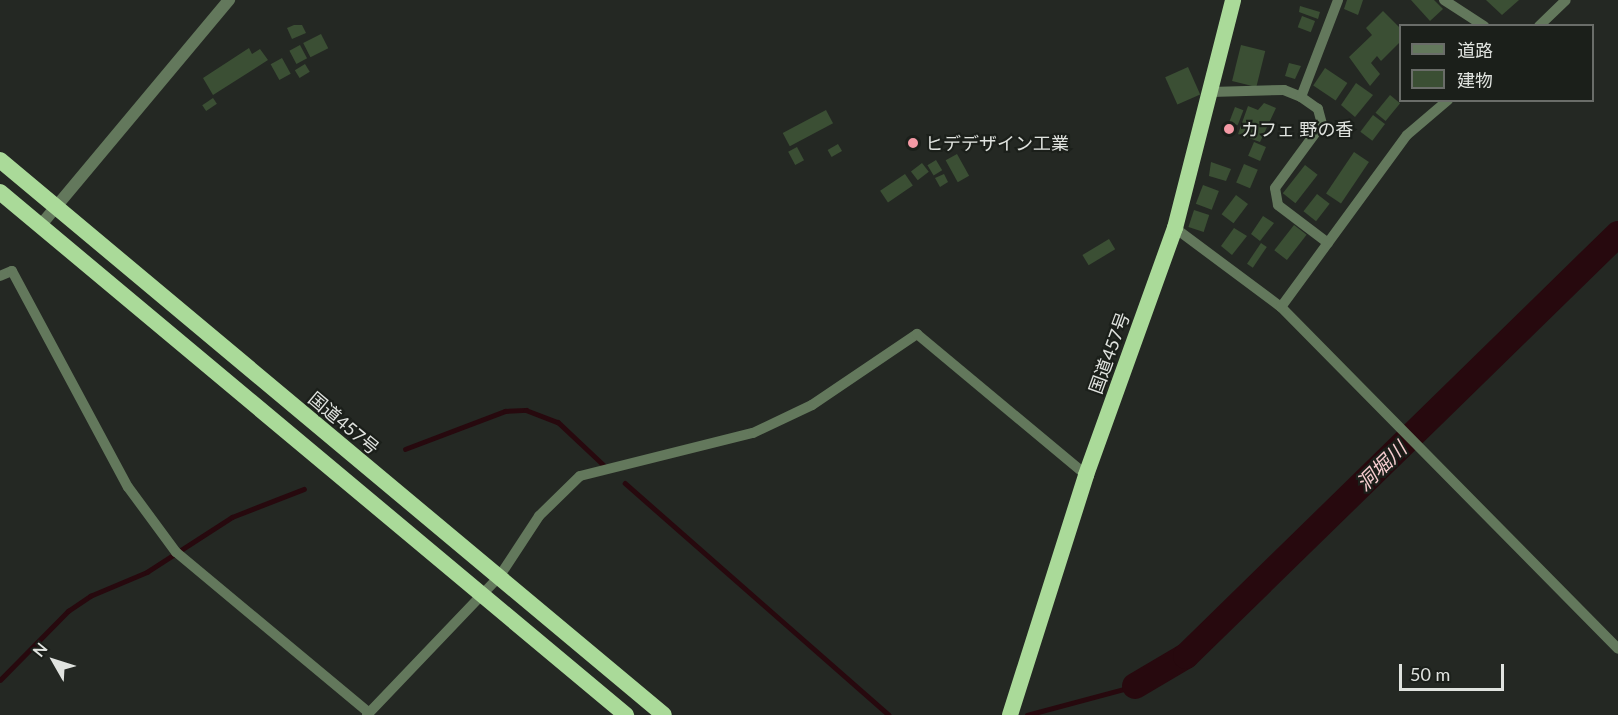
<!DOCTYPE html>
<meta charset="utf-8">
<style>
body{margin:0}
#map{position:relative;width:1618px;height:715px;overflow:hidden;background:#242823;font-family:Lato,"Noto Sans JP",sans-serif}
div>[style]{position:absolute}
.stream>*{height:4.5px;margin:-2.25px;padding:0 2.25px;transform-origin:2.25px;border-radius:2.25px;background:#27090e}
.river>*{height:26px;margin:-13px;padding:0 13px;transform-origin:13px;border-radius:13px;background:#27090e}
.building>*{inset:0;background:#3b4f34;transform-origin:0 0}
.minor>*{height:10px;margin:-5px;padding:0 5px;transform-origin:5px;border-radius:5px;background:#63785c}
.tertiary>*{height:12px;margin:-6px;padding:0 6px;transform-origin:6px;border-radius:6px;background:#63785c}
.trunk>*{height:16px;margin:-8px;padding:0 8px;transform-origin:8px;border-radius:8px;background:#aada99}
.dots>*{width:16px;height:16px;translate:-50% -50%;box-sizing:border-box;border:3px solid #1b1f1a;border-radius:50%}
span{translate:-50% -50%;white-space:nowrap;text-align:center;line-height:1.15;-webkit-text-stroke:4.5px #1b1f1a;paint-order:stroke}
.poi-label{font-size:18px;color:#e0e3df}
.left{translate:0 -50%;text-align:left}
.street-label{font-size:18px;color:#e0e3df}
.water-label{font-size:20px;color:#f7cdd0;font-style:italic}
.legend{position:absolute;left:1399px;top:24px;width:195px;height:78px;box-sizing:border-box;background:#1b1f1a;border:2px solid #6a6d69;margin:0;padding:8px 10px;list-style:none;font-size:18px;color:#e0e3df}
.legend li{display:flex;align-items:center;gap:12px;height:30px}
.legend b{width:30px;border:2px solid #6a6d69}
.north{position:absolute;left:24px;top:631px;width:60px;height:60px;-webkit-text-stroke:4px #1b1f1a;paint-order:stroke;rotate:309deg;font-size:16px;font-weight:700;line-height:24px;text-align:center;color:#e0e3df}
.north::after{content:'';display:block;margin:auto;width:21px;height:27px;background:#e0e3df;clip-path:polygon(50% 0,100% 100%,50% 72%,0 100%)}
.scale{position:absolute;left:1399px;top:664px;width:105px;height:27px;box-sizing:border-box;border:3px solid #e0e3df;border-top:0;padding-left:8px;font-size:18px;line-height:21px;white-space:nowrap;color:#e0e3df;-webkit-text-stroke:4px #1b1f1a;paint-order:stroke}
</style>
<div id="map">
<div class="stream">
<div style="left:405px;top:449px;width:107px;rotate:-20.8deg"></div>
<div style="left:505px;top:411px;width:21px;rotate:-3deg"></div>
<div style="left:526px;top:410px;width:34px;rotate:21deg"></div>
<div style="left:558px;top:422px;width:66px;rotate:43.2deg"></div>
<div style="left:625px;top:483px;width:351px;rotate:41.3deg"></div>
<div style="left:0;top:680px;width:97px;rotate:-45.4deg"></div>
<div style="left:68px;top:611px;width:27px;rotate:-34deg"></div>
<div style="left:90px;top:596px;width:62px;rotate:-22.8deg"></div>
<div style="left:147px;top:572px;width:101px;rotate:-32.9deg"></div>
<div style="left:232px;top:517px;width:77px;rotate:-21.3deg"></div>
<div style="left:1027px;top:715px;width:112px;rotate:-15deg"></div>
</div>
<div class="river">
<div style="left:1135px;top:686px;width:59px;rotate:-30.5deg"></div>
<div style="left:1186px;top:656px;width:604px;rotate:-44.33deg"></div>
</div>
<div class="building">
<div style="clip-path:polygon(1347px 0,1363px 0,1358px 15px,1344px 9px)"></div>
<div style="clip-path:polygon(1411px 0,1434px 0,1443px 9px,1430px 21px)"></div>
<div style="clip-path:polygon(1486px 0,1519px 0,1502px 15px)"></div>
<div style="clip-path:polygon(1300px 6px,1320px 12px,1318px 19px,1299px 12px)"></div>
<div style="clip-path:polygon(1383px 11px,1400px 28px,1400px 42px,1381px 61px,1377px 56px,1371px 63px,1380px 74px,1370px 86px,1349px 57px,1372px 35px,1366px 28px)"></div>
<div style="left:1302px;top:16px;width:14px;height:12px;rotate:21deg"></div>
<div style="clip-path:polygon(294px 25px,302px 25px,306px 33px,292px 39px,287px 28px)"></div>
<div style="left:321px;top:34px;width:16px;height:20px;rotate:63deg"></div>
<div style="left:300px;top:45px;width:15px;height:12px;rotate:62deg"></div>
<div style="left:1241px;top:45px;width:25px;height:37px;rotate:14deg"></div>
<div style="clip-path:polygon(249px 48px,252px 54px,260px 49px,268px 60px,213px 95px,203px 78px)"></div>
<div style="left:282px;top:58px;width:18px;height:13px;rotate:61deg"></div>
<div style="clip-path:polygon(1289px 63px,1301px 66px,1295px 79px,1285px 76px)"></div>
<div style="left:305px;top:64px;width:9px;height:12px;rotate:58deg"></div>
<div style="left:1188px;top:67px;width:30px;height:25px;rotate:66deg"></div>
<div style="left:1325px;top:68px;width:27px;height:21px;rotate:34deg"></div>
<div style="clip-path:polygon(1356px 83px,1373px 95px,1355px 117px,1341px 105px)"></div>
<div style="left:1390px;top:95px;width:13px;height:23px;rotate:39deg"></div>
<div style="left:213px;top:98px;width:7px;height:13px;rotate:56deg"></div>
<div style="clip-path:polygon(1264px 103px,1276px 108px,1260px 142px,1238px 134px,1248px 106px,1258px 110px)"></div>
<div style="left:1235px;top:107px;width:9px;height:16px;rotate:21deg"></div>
<div style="left:826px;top:110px;width:15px;height:49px;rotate:62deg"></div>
<div style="left:1373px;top:115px;width:15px;height:21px;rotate:37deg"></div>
<div style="left:1254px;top:142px;width:13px;height:15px;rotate:23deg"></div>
<div style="left:838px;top:144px;width:8px;height:12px;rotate:60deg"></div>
<div style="left:797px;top:147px;width:15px;height:10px;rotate:62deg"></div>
<div style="left:1354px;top:152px;width:18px;height:50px;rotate:34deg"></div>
<div style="left:957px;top:154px;width:25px;height:13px;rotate:61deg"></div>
<div style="left:936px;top:160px;width:12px;height:10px;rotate:59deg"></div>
<div style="clip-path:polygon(1211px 162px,1231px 169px,1226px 181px,1209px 176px)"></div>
<div style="left:922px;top:163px;width:11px;height:14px;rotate:52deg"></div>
<div style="left:1244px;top:164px;width:15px;height:20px;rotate:23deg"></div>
<div style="left:1305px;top:165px;width:16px;height:36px;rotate:38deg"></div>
<div style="left:905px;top:174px;width:14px;height:30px;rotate:56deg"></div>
<div style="clip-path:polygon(944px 174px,948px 182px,940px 187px,935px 178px)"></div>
<div style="left:1203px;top:185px;width:17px;height:20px;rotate:21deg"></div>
<div style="left:1317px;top:194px;width:16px;height:22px;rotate:38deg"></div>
<div style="left:1236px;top:195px;width:15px;height:24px;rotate:37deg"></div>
<div style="left:1194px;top:210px;width:16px;height:18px;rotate:18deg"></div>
<div style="clip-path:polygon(1263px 216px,1274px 223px,1260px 241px,1251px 234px)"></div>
<div style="left:1294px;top:225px;width:16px;height:32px;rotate:38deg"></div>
<div style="clip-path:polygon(1234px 228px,1247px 236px,1232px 255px,1221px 246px)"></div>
<div style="left:1109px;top:239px;width:12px;height:31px;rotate:59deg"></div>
<div style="left:1261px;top:243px;width:7px;height:25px;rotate:34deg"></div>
</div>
<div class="minor">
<div style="left:1444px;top:0;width:48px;rotate:33deg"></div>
<div style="left:1539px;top:26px;width:37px;rotate:-44deg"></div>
<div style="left:1211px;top:92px;width:73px;rotate:-1.6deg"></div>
<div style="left:1284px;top:90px;width:18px;rotate:22deg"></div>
<div style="left:1175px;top:228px;width:132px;rotate:36.7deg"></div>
<div style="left:1281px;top:307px;width:480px;rotate:45.4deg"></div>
<div style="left:1328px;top:243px;width:63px;rotate:-142.8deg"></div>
<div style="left:1278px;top:205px;width:17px;rotate:-100deg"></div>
<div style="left:1275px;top:188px;width:79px;rotate:-53.7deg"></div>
<div style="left:1322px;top:124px;width:16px;rotate:-105deg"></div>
<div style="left:1318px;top:109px;width:21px;rotate:-145deg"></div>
<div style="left:1301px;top:97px;width:104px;rotate:-69.1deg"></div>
<div style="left:0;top:276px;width:13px;rotate:-23deg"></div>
<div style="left:12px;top:271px;width:245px;rotate:61.8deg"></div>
<div style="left:128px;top:487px;width:81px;rotate:53.6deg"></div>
<div style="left:176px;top:552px;width:251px;rotate:39.8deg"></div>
<div style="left:1281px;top:307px;width:213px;rotate:-53.8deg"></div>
<div style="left:1407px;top:135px;width:54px;rotate:-40.5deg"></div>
<div style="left:367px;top:715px;width:191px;rotate:-46.3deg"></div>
<div style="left:499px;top:577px;width:73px;rotate:-56.7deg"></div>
<div style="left:539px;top:516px;width:57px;rotate:-44.3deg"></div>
<div style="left:580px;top:476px;width:178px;rotate:-14deg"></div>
<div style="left:753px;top:433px;width:65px;rotate:-25.4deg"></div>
<div style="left:812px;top:405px;width:127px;rotate:-34.1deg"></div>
<div style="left:917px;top:334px;width:220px;rotate:39.8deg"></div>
</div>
<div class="tertiary">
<div style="left:40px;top:226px;width:295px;rotate:-50.1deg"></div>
</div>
<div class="trunk">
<div style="left:0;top:160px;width:865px;rotate:39.89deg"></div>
<div style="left:0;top:192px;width:816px;rotate:39.88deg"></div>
<div style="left:1010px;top:715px;width:252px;rotate:-72.4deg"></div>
<div style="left:1086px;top:475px;width:263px;rotate:-70.2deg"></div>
<div style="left:1175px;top:228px;width:235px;rotate:-75.7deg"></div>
</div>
<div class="dots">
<div style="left:1229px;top:129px;background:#f49aa5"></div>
<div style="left:913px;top:143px;background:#f49aa5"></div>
</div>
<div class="poi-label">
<span class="left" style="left:1241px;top:129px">カフェ 野の香</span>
<span class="left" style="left:925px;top:143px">ヒデデザイン工業</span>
</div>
<div class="street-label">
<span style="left:1109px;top:353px;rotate:-70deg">国道457号</span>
<span style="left:344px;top:423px;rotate:40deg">国道457号</span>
</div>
<div class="water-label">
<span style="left:1381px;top:466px;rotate:-44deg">洞堀川</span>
</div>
<ul class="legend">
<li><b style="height:8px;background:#63785c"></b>道路</li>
<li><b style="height:16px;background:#3b4f34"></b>建物</li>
</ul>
<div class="north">N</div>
<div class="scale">50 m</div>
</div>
